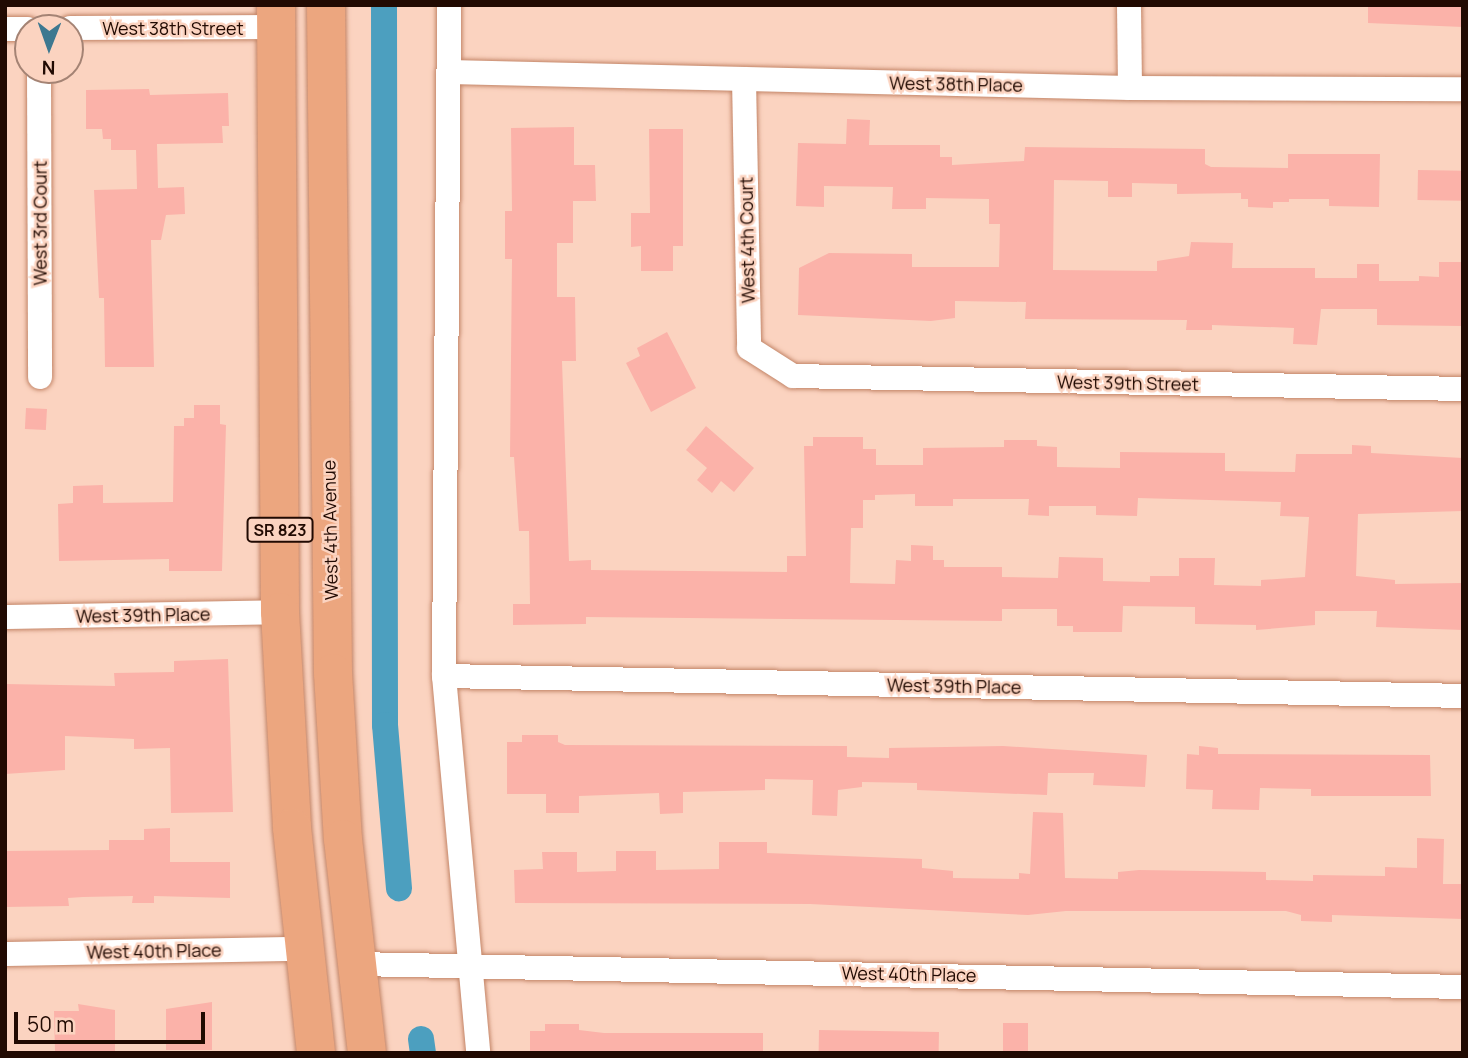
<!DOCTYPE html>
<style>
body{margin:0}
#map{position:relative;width:1468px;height:1058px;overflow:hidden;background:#fbd3c0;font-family:Manrope,sans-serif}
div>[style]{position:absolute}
.canal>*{height:26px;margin:-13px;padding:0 13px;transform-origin:13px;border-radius:13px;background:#4c9fbf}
.building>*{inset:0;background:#fbb2a9;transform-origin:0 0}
.roads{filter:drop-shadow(0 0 2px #c38567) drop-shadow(0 0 2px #c38567)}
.street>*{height:24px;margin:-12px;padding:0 12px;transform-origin:12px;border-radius:12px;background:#fff}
.primary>*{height:38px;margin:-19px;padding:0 19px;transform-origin:19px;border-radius:19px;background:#eca67f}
span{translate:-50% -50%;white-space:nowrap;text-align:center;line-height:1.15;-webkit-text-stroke:5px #fbd3c0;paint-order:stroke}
.shield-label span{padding:2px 5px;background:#fbd3c0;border:2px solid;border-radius:5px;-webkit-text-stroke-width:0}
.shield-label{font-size:16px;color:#210a02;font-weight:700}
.street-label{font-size:18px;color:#210a02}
.frame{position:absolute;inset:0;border:7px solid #210a02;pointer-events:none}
.north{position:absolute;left:14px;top:14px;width:70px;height:70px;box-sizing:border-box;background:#fbd3c0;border:2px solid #a48374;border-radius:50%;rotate:181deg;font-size:19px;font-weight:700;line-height:28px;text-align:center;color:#210a02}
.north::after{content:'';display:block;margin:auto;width:24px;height:32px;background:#3d7890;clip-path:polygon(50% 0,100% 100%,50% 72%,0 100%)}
.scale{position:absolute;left:14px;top:1012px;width:191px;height:32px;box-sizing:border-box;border:4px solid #210a02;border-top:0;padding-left:9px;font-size:21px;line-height:24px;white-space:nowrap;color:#210a02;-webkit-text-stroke:5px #fbd3c0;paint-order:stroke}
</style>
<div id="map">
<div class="canal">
<div style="left:384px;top:5px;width:720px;rotate:89.92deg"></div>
<div style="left:385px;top:725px;width:164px;rotate:85.1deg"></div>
<div style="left:421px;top:1039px;width:14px;rotate:82deg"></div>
</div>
<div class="building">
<div style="clip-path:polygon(1368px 5px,1463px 5px,1463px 27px,1368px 23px)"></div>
<div style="clip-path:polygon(149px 89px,150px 95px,228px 93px,229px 126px,222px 126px,223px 143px,157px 144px,158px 188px,184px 187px,185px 214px,166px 215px,161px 240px,151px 240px,154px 367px,105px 367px,104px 298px,99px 298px,94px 190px,137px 189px,136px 150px,111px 150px,111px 139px,103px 139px,102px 129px,86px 129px,86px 90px)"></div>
<div style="clip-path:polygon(847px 119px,870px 120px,869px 145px,940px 145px,940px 157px,952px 157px,952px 165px,1024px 161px,1025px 147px,1205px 149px,1205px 164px,1211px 167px,1288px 168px,1288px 154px,1380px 154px,1379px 207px,1329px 206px,1329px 199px,1289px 199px,1289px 202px,1273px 202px,1273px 208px,1248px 207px,1248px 199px,1241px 199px,1241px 193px,1177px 194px,1177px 184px,1132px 183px,1132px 197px,1108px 197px,1108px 181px,1054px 180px,1053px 270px,1157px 271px,1157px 261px,1189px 256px,1191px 242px,1233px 243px,1232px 268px,1315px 268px,1315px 278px,1357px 278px,1357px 264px,1379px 264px,1379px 281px,1419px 281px,1419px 276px,1439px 277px,1439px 262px,1463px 262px,1463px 326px,1377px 325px,1377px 309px,1321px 309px,1317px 345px,1293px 344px,1294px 328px,1212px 325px,1212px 330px,1186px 330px,1187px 320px,1025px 319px,1026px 302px,955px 301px,955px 318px,931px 321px,798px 315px,799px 268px,829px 253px,912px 254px,912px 267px,999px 267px,1000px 224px,989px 224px,989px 199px,926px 198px,926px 209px,892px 209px,893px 187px,824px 186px,824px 207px,796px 206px,798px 143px,846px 144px)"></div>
<div style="clip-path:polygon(evenodd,574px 127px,574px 165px,595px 165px,596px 201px,573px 201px,573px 243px,557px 243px,557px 297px,575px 297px,576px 361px,562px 361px,569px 561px,591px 560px,591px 570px,787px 572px,787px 556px,806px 556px,804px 446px,813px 446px,813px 437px,863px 437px,863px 449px,876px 449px,876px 465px,923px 465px,923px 448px,1004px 447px,1004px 440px,1037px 440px,1037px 446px,1057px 447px,1057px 467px,1120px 468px,1120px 452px,1225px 453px,1225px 471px,1295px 472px,1296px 454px,1352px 454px,1352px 445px,1371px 446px,1371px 453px,1463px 458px,1463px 511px,1358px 514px,1356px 576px,1395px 580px,1395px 584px,1463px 583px,1463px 630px,1376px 627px,1377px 611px,1315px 611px,1315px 625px,1256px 630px,1256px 625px,1195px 624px,1195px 607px,1123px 606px,1122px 632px,1073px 632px,1073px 626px,1057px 626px,1057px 609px,1002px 609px,1002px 621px,586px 617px,586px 624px,513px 625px,513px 604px,530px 604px,529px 531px,519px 531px,514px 457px,510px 457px,512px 259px,505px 259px,505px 211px,512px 211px,511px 128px,574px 127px,915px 494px,915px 506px,953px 506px,953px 499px,1029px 499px,1028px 515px,1049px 516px,1049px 506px,1096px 506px,1096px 515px,1137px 516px,1138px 498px,1281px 502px,1280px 516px,1309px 517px,1305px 577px,1261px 580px,1261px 586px,1214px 585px,1215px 558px,1179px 558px,1179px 576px,1150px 576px,1150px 582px,1103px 581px,1103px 558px,1059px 557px,1058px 578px,1002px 577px,1002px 567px,944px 567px,944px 560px,933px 560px,933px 546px,911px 545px,911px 561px,896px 560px,895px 584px,850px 583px,851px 528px,863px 528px,863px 500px,875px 500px,875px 495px,915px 494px)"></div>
<div style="clip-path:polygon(649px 129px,683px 129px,683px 246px,673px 246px,673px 271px,641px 271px,641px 246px,631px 247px,631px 213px,650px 213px)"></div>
<div style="left:1418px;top:170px;width:45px;height:30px;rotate:1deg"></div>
<div style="clip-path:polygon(667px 332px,696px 388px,651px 412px,626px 363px,640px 356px,637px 348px)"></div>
<div style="clip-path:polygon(194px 405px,220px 405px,220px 424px,226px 425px,222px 571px,169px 571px,169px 559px,59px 561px,58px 504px,73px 503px,73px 486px,103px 485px,103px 503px,173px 502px,174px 426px,184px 426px,184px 418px,194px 418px)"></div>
<div style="left:26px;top:408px;width:21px;height:21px;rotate:3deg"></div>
<div style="clip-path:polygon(706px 426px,754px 468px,734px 492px,721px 481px,712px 493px,697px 480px,707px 468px,686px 450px)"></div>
<div style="clip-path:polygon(228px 659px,233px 812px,171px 813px,170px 748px,134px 749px,134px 739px,65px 736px,65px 770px,5px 774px,5px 684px,115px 686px,114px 673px,174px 672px,174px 661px)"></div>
<div style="clip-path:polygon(522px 735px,558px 735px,558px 742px,565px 745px,847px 746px,847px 757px,889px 758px,889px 748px,1003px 746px,1147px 755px,1145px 787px,1093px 785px,1094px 773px,1048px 773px,1047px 795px,917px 790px,917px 783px,862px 782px,862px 787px,838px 790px,837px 816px,812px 815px,813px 780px,765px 779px,765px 790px,683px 792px,683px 813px,660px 814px,659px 793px,579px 796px,579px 813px,546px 813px,546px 794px,507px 794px,507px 742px,522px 742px)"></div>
<div style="clip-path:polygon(1199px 746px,1218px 748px,1218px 754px,1430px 755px,1431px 796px,1311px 796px,1311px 789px,1260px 788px,1259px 810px,1212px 809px,1213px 790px,1186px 789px,1187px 754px,1199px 755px)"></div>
<div style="clip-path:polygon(1033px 812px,1063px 813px,1065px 878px,1118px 879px,1118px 872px,1139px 870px,1266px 872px,1266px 880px,1313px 881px,1313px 875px,1385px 876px,1385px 867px,1417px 868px,1417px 838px,1444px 839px,1443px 884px,1463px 884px,1463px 919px,1332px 915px,1332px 922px,1301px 921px,1301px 915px,1286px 911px,1066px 911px,1028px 915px,810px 904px,515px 903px,514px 870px,543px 869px,542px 852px,577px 852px,577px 872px,616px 871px,616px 851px,656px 851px,656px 870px,719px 869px,719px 842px,767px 842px,767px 853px,922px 859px,922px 868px,953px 871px,953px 878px,1019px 879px,1019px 873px,1030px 874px)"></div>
<div style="clip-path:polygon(170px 828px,170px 862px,230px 862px,230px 898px,154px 896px,154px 903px,132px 903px,133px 896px,83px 897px,68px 898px,69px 906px,5px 907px,5px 851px,109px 850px,109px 840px,144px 840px,144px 829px)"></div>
<div style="clip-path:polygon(212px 1002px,212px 1050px,166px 1050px,166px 1009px)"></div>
<div style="clip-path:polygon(78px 1004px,115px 1010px,115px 1051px,55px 1051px,54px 1011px,79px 1011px)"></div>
<div style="left:1003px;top:1023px;width:25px;height:30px"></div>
<div style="clip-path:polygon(545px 1024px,579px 1024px,579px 1030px,604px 1033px,763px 1033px,763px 1053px,530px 1053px,530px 1031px,545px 1031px)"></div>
<div style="left:819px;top:1030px;width:120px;height:23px;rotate:1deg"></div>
</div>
<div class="roads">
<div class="street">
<div style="left:449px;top:5px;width:671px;rotate:90.43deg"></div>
<div style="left:444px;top:676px;width:379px;rotate:84.8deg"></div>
<div style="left:1129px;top:5px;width:83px;rotate:89.3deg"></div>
<div style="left:70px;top:28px;width:206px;rotate:-0.3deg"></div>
<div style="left:5px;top:29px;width:23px"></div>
<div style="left:39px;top:70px;width:307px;rotate:89.8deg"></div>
<div style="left:449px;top:72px;width:681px;rotate:1.35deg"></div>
<div style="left:1130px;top:88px;width:333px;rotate:0.2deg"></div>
<div style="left:744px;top:79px;width:269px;rotate:88.9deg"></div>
<div style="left:749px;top:348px;width:52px;rotate:32.5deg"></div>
<div style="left:793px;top:376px;width:670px;rotate:1.11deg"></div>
<div style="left:5px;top:617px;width:275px;rotate:-1deg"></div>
<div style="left:444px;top:676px;width:1019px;rotate:1.12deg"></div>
<div style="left:5px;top:954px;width:299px;rotate:-1deg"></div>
<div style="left:356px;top:964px;width:1107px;rotate:1.19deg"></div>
</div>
<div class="primary">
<div style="left:276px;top:5px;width:607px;rotate:89.62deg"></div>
<div style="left:280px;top:612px;width:216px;rotate:86.8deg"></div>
<div style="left:292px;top:828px;width:226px;rotate:83.9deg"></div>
<div style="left:326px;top:5px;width:668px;rotate:89.4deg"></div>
<div style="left:333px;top:673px;width:166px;rotate:86.6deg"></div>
<div style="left:343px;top:839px;width:215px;rotate:83.6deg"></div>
</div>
</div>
<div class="shield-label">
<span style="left:280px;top:530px">SR 823</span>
</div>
<div class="street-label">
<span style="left:173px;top:28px">West 38th Street</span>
<span style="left:956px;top:84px;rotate:1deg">West 38th Place</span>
<span style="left:40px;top:223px;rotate:-90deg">West 3rd Court</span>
<span style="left:747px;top:240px;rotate:-91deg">West 4th Court</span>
<span style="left:1128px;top:383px;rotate:1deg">West 39th Street</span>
<span style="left:330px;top:530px;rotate:-91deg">West 4th Avenue</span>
<span style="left:143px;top:615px;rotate:-1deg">West 39th Place</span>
<span style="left:954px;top:686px;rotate:1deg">West 39th Place</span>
<span style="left:154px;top:951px;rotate:-1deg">West 40th Place</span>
<span style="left:909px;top:974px;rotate:1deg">West 40th Place</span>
</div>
<div class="frame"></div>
<div class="north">N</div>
<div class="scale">50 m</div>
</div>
